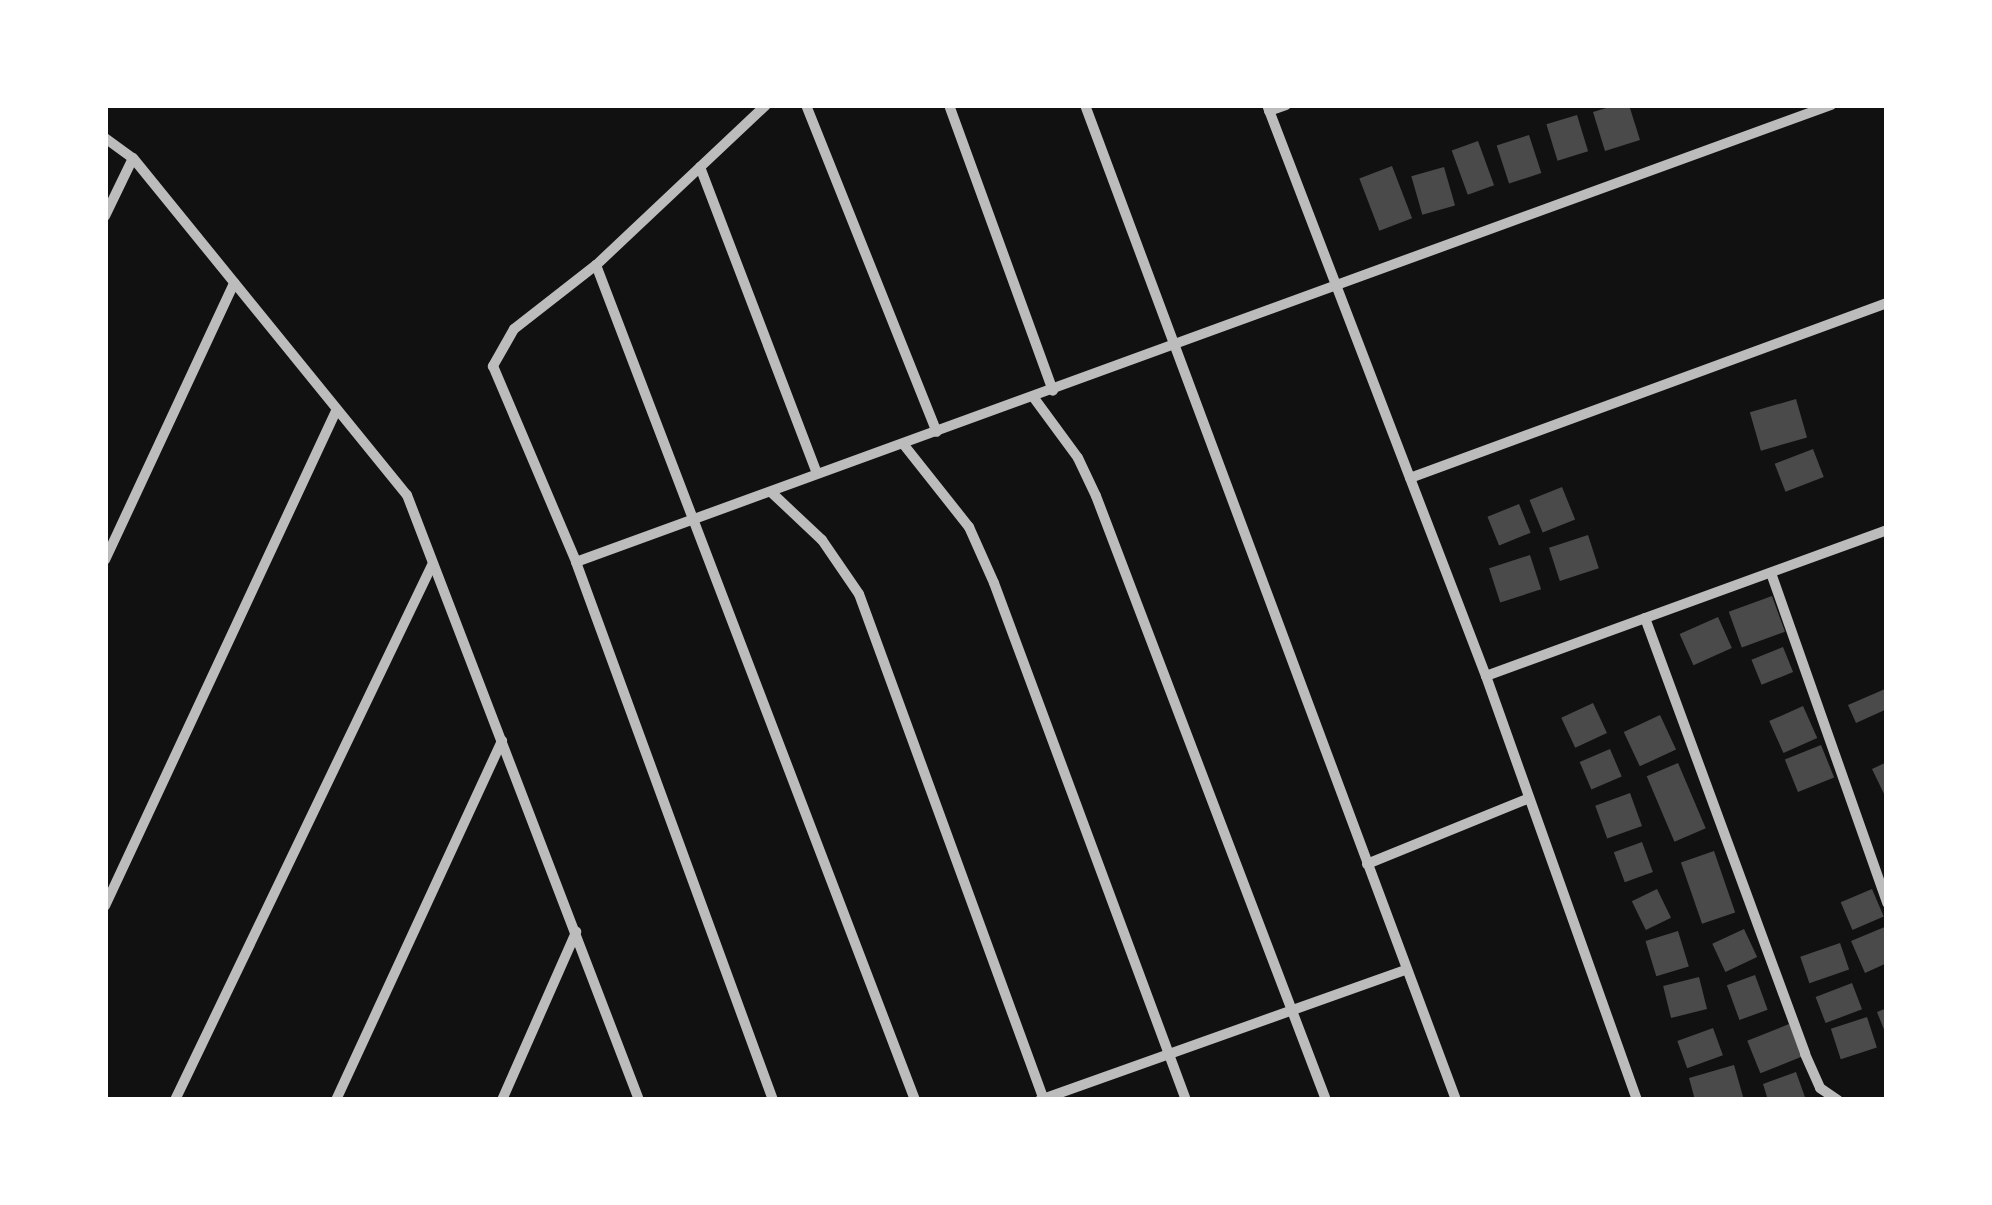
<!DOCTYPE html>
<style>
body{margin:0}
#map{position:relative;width:1992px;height:1205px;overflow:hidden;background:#111;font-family:Barlow,sans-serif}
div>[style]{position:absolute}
.building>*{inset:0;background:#4a4a4a;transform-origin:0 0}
.minor>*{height:10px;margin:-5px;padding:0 5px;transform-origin:5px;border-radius:5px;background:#bcbcbc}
span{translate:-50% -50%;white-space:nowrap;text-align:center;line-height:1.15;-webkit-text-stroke:10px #fff;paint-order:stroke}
.frame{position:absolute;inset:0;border:108px solid #fff;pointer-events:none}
</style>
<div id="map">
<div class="building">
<div style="clip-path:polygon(1616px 105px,1629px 105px,1640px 140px,1605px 151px,1593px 112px)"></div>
<div style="left:1577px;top:115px;width:38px;height:32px;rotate:73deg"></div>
<div style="left:1529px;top:135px;width:40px;height:34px;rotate:72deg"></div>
<div style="left:1478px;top:141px;width:47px;height:28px;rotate:70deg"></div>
<div style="left:1392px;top:166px;width:56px;height:35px;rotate:69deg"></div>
<div style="left:1444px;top:167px;width:40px;height:34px;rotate:74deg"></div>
<div style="left:1796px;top:399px;width:40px;height:48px;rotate:74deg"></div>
<div style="left:1813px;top:449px;width:30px;height:41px;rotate:69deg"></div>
<div style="left:1562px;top:487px;width:35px;height:35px;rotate:68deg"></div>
<div style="left:1519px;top:504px;width:31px;height:34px;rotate:68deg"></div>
<div style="left:1588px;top:535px;width:35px;height:41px;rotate:72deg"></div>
<div style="left:1530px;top:555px;width:36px;height:43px;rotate:72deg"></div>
<div style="left:1772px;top:596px;width:38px;height:46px;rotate:70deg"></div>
<div style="left:1718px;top:617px;width:34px;height:42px;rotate:66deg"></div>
<div style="left:1783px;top:647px;width:27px;height:34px;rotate:68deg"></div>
<div style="clip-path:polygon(1885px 689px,1887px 709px,1856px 723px,1848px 705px)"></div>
<div style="left:1593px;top:703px;width:33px;height:35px;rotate:65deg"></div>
<div style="left:1803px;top:706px;width:35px;height:37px;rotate:66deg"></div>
<div style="left:1660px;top:715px;width:38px;height:40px;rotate:65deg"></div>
<div style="left:1821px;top:745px;width:35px;height:39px;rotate:68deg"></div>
<div style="left:1610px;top:749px;width:30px;height:33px;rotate:67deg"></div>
<div style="clip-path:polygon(1887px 762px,1887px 800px,1872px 769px)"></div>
<div style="left:1678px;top:763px;width:71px;height:34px;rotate:67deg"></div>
<div style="left:1630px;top:793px;width:35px;height:37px;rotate:70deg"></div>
<div style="left:1642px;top:842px;width:32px;height:30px;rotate:70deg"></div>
<div style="left:1714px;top:851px;width:65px;height:35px;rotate:71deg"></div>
<div style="left:1657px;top:889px;width:32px;height:28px;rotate:64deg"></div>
<div style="left:1872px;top:889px;width:30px;height:34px;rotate:67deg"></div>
<div style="clip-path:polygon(1887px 926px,1887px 963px,1865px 973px,1851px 941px)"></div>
<div style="left:1744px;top:929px;width:31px;height:35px;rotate:65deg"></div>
<div style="left:1678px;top:931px;width:37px;height:34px;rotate:73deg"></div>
<div style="left:1840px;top:943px;width:28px;height:42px;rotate:71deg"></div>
<div style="left:1755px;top:975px;width:37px;height:30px;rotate:70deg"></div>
<div style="left:1699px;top:977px;width:33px;height:37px;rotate:76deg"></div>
<div style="left:1852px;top:983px;width:28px;height:39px;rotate:69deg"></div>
<div style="clip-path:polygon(1887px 1008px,1887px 1037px,1877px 1012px)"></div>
<div style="left:1867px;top:1017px;width:32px;height:38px;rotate:72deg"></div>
<div style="left:1789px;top:1024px;width:35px;height:45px;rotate:68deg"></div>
<div style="left:1713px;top:1028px;width:29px;height:38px;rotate:70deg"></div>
<div style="clip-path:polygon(1734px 1065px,1744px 1100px,1695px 1100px,1689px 1078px)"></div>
<div style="clip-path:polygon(1796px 1072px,1806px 1100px,1768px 1100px,1763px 1084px)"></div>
</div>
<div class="minor">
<div style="left:766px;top:105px;width:233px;rotate:136.7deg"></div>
<div style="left:596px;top:265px;width:104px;rotate:142deg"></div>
<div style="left:514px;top:329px;width:43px;rotate:119.6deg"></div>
<div style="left:493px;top:366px;width:213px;rotate:67deg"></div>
<div style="left:576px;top:562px;width:573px;rotate:69.89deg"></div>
<div style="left:806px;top:105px;width:352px;rotate:68.2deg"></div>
<div style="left:949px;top:105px;width:304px;rotate:70deg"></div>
<div style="left:1085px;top:105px;width:1062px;rotate:69.55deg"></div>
<div style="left:1267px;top:105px;width:612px;rotate:69.02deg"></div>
<div style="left:1486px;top:676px;width:450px;rotate:70.4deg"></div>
<div style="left:1269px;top:111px;width:18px;rotate:-19deg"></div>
<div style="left:105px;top:138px;width:34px;rotate:36deg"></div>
<div style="left:133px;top:158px;width:434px;rotate:50.9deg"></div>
<div style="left:407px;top:495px;width:648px;rotate:69.02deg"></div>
<div style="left:700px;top:167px;width:328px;rotate:69.1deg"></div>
<div style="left:105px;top:216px;width:64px;rotate:-64.2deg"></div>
<div style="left:596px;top:265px;width:894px;rotate:69.09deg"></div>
<div style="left:1034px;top:398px;width:74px;rotate:53.7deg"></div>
<div style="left:1078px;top:458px;width:42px;rotate:64.7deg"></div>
<div style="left:1096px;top:496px;width:646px;rotate:69.15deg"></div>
<div style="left:904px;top:445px;width:105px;rotate:51.6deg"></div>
<div style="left:969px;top:527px;width:61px;rotate:65.9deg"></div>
<div style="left:994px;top:583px;width:552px;rotate:69.63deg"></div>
<div style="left:1410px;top:478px;width:508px;rotate:-20.15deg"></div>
<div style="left:771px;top:492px;width:70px;rotate:43.3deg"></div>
<div style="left:822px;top:540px;width:65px;rotate:55.6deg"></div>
<div style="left:859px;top:594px;width:539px;rotate:69.92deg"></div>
<div style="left:105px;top:560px;width:306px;rotate:-65deg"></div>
<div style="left:576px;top:562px;width:1336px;rotate:-20.01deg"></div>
<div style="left:1771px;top:573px;width:350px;rotate:70.6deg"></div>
<div style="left:1645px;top:618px;width:464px;rotate:69.8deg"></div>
<div style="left:1805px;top:1054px;width:37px;rotate:66deg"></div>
<div style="left:1820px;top:1088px;width:22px;rotate:34deg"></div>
<div style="left:1486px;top:676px;width:427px;rotate:-20deg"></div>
<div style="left:1367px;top:864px;width:173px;rotate:-22.1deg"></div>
<div style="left:105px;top:906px;width:548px;rotate:-64.98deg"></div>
<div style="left:175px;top:1100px;width:594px;rotate:-64.34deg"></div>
<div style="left:336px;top:1100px;width:396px;rotate:-65.2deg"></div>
<div style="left:502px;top:1100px;width:184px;rotate:-66.2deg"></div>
<div style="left:1040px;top:1100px;width:388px;rotate:-19.6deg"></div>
</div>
<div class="frame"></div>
</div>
